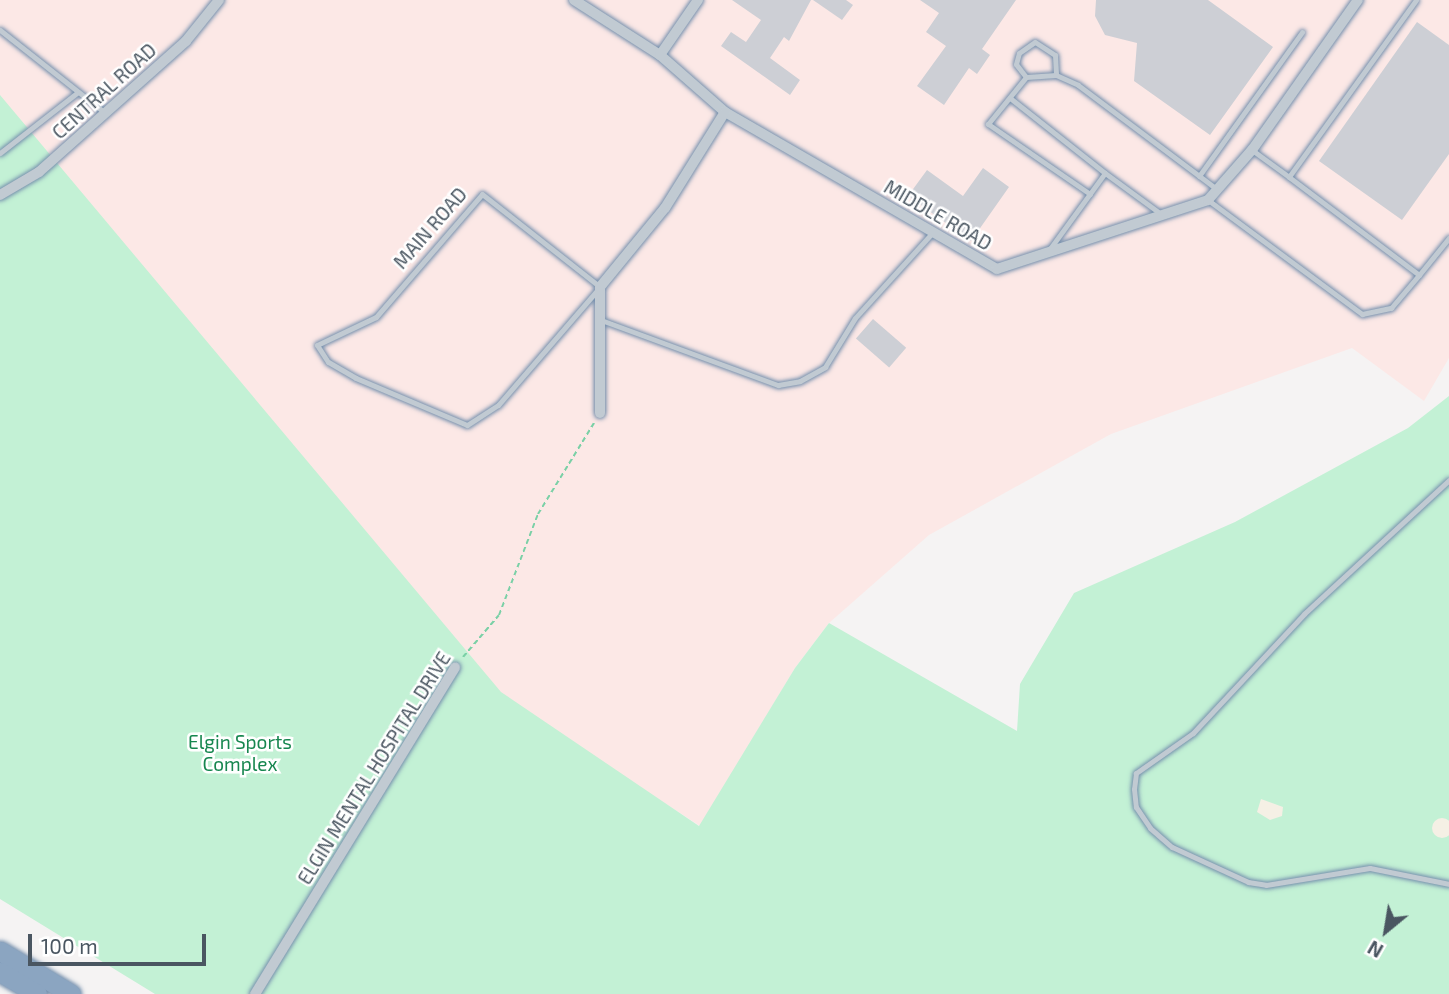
<!DOCTYPE html>
<style>
body{margin:0}
#map{position:relative;width:1449px;height:994px;overflow:hidden;background:#f5f3f3;font-family:"Exo 2",sans-serif}
div>[style]{position:absolute}
.medical>*{inset:0;background:#fce8e6}
.green>*{inset:0;background:#c3f1d5}
.sand>*{inset:0;background:#f5f0e5}
.round{border-radius:50%}
.building>*{inset:0;background:#cdcfd5;transform-origin:0 0}
.path>*{height:2px;margin-top:-1px;transform-origin:0;background:repeating-linear-gradient(90deg,#7ad0a6 0 5px,transparent 0 8.5px)}
.roads{filter:drop-shadow(0 0 2px #7690ad) drop-shadow(0 0 2px #7690ad)}
.lane>*{height:5px;margin:-2.5px;padding:0 2.5px;transform-origin:2.5px;border-radius:2.5px;background:#c1cad2}
.street>*{height:10px;margin:-5px;padding:0 5px;transform-origin:5px;border-radius:5px;background:#c1cad2}
.highway>*{height:19px;margin:-9.5px;padding:0 9.5px;transform-origin:9.5px;border-radius:9.5px;background:#8ba5c1}
span{translate:-50% -50%;white-space:nowrap;text-align:center;line-height:1.15;-webkit-text-stroke:5px #fff;paint-order:stroke}
.street-label{font-size:19px;color:#4a5661}
.park-label{font-size:19px;color:#17864f}
.north{position:absolute;left:1351px;top:896px;width:70px;height:70px;-webkit-text-stroke:5px #fff;paint-order:stroke;rotate:210deg;font-size:19px;font-weight:700;line-height:28px;text-align:center;color:#4a5661}
.north::after{content:'';display:block;margin:auto;width:24px;height:32px;background:#4a5661;clip-path:polygon(50% 0,100% 100%,50% 72%,0 100%)}
.scale{position:absolute;left:28px;top:934px;width:178px;height:32px;box-sizing:border-box;border:4px solid #4a5661;border-top:0;padding-left:9px;font-size:21px;line-height:24px;white-space:nowrap;color:#4a5661;-webkit-text-stroke:5px #fff;paint-order:stroke}
</style>
<div id="map">
<div class="medical">
<div style="clip-path:polygon(0 0,1449px 0,1449px 358px,1424px 401px,1352px 348px,1111px 434px,929px 535px,829px 623px,795px 668px,700px 826px,455px 667px,0 103px)"></div>
</div>
<div class="green">
<div style="clip-path:polygon(0 95px,501px 692px,699px 826px,795px 668px,829px 623px,1017px 731px,1020px 684px,1074px 593px,1235px 522px,1408px 428px,1449px 396px,1449px 994px,155px 994px,0 899px)"></div>
</div>
<div class="sand">
<div style="clip-path:polygon(1261px 799px,1283px 807px,1282px 816px,1270px 820px,1257px 812px)"></div>
<div class="round" style="left:1432px;top:818px;width:20px;height:20px"></div>
</div>
<div class="building">
<div style="clip-path:polygon(732px 0,811px 0,789px 41px,784px 37px,770px 58px,800px 80px,790px 95px,721px 46px,731px 32px,746px 42px,761px 20px)"></div>
<div style="clip-path:polygon(813px 0,846px 0,853px 5px,842px 20px)"></div>
<div style="clip-path:polygon(920px 0,1016px 0,982px 49px,990px 55px,977px 74px,969px 68px,944px 105px,917px 86px,946px 46px,926px 32px,939px 13px)"></div>
<div style="clip-path:polygon(1096px 0,1208px 0,1273px 47px,1210px 135px,1134px 81px,1137px 43px,1105px 35px,1095px 16px)"></div>
<div style="clip-path:polygon(1417px 22px,1449px 45px,1449px 154px,1402px 220px,1319px 161px)"></div>
<div style="clip-path:polygon(983px 168px,1009px 187px,971px 241px,908px 196px,927px 170px,963px 196px)"></div>
<div style="left:873px;top:319px;width:44px;height:26px;rotate:41deg"></div>
</div>
<div class="path">
<div style="left:463px;top:657px;width:55px;rotate:-49.4deg"></div>
<div style="left:499px;top:615px;width:108px;rotate:-68.9deg"></div>
<div style="left:538px;top:514px;width:107px;rotate:-58.4deg"></div>
</div>
<div class="roads">
<div class="lane">
<div style="left:1416px;top:0;width:218px;rotate:125.7deg"></div>
<div style="left:1289px;top:177px;width:163px;rotate:37deg"></div>
<div style="left:1419px;top:275px;width:48px;rotate:-51deg"></div>
<div style="left:0;top:30px;width:134px;rotate:38.3deg"></div>
<div style="left:1026px;top:77px;width:16px;rotate:-128deg"></div>
<div style="left:1016px;top:64px;width:11px;rotate:-75deg"></div>
<div style="left:1019px;top:53px;width:19px;rotate:-35deg"></div>
<div style="left:1035px;top:42px;width:24px;rotate:33deg"></div>
<div style="left:1055px;top:55px;width:20px;rotate:87deg"></div>
<div style="left:1010px;top:98px;width:121px;rotate:38.3deg"></div>
<div style="left:1252px;top:150px;width:46px;rotate:36.1deg"></div>
<div style="left:0;top:153px;width:99px;rotate:-38deg"></div>
<div style="left:1199px;top:176px;width:177px;rotate:-54.4deg"></div>
<div style="left:482px;top:194px;width:150px;rotate:38.2deg"></div>
<div style="left:600px;top:287px;width:156px;rotate:130.8deg"></div>
<div style="left:498px;top:405px;width:37px;rotate:147deg"></div>
<div style="left:467px;top:425px;width:121px;rotate:-157.1deg"></div>
<div style="left:356px;top:378px;width:32px;rotate:-150deg"></div>
<div style="left:328px;top:362px;width:20px;rotate:-123deg"></div>
<div style="left:317px;top:345px;width:65px;rotate:-25.4deg"></div>
<div style="left:376px;top:317px;width:162px;rotate:-49.2deg"></div>
<div style="left:1090px;top:194px;width:124px;rotate:-145.5deg"></div>
<div style="left:988px;top:124px;width:60px;rotate:-51deg"></div>
<div style="left:1026px;top:77px;width:30px;rotate:-4deg"></div>
<div style="left:1056px;top:75px;width:24px;rotate:24deg"></div>
<div style="left:1078px;top:85px;width:175px;rotate:36.9deg"></div>
<div style="left:1208px;top:200px;width:192px;rotate:36.5deg"></div>
<div style="left:1362px;top:314px;width:30px;rotate:-12deg"></div>
<div style="left:1391px;top:308px;width:43px;rotate:-49.7deg"></div>
<div style="left:1049px;top:250px;width:95px;rotate:-54deg"></div>
<div style="left:1105px;top:173px;width:69px;rotate:36.2deg"></div>
<div style="left:601px;top:320px;width:189px;rotate:20.2deg"></div>
<div style="left:778px;top:385px;width:22px;rotate:-10deg"></div>
<div style="left:800px;top:381px;width:29px;rotate:-29deg"></div>
<div style="left:825px;top:367px;width:57px;rotate:-58.5deg"></div>
<div style="left:855px;top:318px;width:116px;rotate:-47.8deg"></div>
<div style="left:1449px;top:480px;width:197px;rotate:137.3deg"></div>
<div style="left:1304px;top:614px;width:163px;rotate:133deg"></div>
<div style="left:1193px;top:733px;width:70px;rotate:144.9deg"></div>
<div style="left:1136px;top:773px;width:16px;rotate:97deg"></div>
<div style="left:1134px;top:789px;width:18px;rotate:84deg"></div>
<div style="left:1136px;top:807px;width:25px;rotate:56deg"></div>
<div style="left:1150px;top:828px;width:29px;rotate:41deg"></div>
<div style="left:1172px;top:847px;width:84px;rotate:24.7deg"></div>
<div style="left:1248px;top:882px;width:18px;rotate:9deg"></div>
<div style="left:1266px;top:885px;width:105px;rotate:-9.3deg"></div>
<div style="left:1370px;top:868px;width:81px;rotate:11.4deg"></div>
</div>
<div class="street">
<div style="left:574px;top:0;width:102px;rotate:32.6deg"></div>
<div style="left:660px;top:55px;width:86px;rotate:41.2deg"></div>
<div style="left:725px;top:112px;width:314px;rotate:30deg"></div>
<div style="left:997px;top:269px;width:222px;rotate:-18.1deg"></div>
<div style="left:1208px;top:200px;width:67px;rotate:-48.7deg"></div>
<div style="left:1252px;top:150px;width:184px;rotate:-54.8deg"></div>
<div style="left:660px;top:55px;width:67px;rotate:-55.4deg"></div>
<div style="left:0;top:195px;width:45px;rotate:-30.5deg"></div>
<div style="left:39px;top:172px;width:197px;rotate:-41.7deg"></div>
<div style="left:186px;top:41px;width:53px;rotate:-51.2deg"></div>
<div style="left:600px;top:413px;width:126px;rotate:-90deg"></div>
<div style="left:600px;top:287px;width:102px;rotate:-50.6deg"></div>
<div style="left:665px;top:208px;width:113px;rotate:-58deg"></div>
<div style="left:255px;top:994px;width:383px;rotate:-58.5deg"></div>
</div>
<div class="highway">
<div style="left:0;top:951px;width:83px;rotate:31.2deg"></div>
<div style="left:0;top:972px;width:43px;rotate:30.7deg"></div>
</div>
</div>
<div class="street-label">
<span style="left:104px;top:91px;rotate:-42deg">CENTRAL ROAD</span>
<span style="left:938px;top:215px;rotate:30deg">MIDDLE ROAD</span>
<span style="left:430px;top:228px;rotate:-49deg">MAIN ROAD</span>
<span style="left:374px;top:768px;rotate:-58deg">ELGIN MENTAL HOSPITAL DRIVE</span>
</div>
<div class="park-label">
<span style="left:240px;top:753px">Elgin Sports<br>Complex</span>
</div>
<div class="north">N</div>
<div class="scale">100 m</div>
</div>
